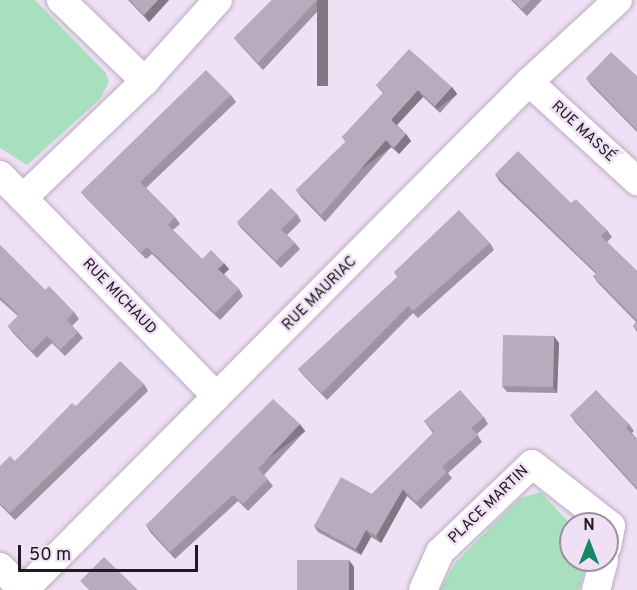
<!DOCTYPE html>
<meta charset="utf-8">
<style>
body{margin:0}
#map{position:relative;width:637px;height:590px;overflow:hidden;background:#efe0f5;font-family:Overpass,sans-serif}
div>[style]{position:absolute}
.green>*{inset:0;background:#a8dfbe}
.roads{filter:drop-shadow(0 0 2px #baabbf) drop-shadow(0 0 2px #baabbf)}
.minor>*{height:28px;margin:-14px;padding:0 14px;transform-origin:14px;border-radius:14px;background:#fff}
.wall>*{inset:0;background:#a092a3}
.shaded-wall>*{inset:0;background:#827784;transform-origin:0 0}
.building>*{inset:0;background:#baaabd;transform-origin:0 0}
span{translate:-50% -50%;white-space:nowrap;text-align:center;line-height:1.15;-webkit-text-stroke:5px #efe0f5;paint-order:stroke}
.street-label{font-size:15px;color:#1f1920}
.north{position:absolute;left:559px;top:512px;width:60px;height:60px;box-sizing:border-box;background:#efe0f5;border:2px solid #9c90a0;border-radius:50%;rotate:0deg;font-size:16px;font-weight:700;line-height:24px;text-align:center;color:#1f1920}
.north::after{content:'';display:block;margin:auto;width:21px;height:27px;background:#158869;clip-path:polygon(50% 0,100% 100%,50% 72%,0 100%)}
.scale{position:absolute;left:18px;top:545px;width:180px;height:27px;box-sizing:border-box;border:3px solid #1f1920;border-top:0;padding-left:8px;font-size:18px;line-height:21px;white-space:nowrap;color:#1f1920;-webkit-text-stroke:4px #efe0f5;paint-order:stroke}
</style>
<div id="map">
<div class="green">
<div style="clip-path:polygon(0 0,35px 0,106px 73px,109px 82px,100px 99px,27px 165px,0 148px)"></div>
<div style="clip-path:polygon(541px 492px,571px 525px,571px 560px,587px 560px,579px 590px,440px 590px,455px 563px,520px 498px)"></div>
</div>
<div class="roads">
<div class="minor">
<div style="left:61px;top:0;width:117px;rotate:44deg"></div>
<div style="left:529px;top:82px;width:147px;rotate:42.5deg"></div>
<div style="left:0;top:175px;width:33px;rotate:45deg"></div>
<div style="left:23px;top:198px;width:169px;rotate:-43.8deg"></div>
<div style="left:145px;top:81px;width:109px;rotate:-48deg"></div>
<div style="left:23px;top:198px;width:277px;rotate:45.7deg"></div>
<div style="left:0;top:567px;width:33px;rotate:45deg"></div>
<div style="left:24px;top:590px;width:716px;rotate:-45.17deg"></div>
<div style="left:529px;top:82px;width:121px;rotate:-42.7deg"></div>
<div style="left:423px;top:590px;width:42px;rotate:-65.9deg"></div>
<div style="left:440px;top:552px;width:127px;rotate:-43.7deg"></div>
<div style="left:532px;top:464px;width:100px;rotate:38.1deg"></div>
<div style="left:611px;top:526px;width:21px;rotate:101deg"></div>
<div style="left:596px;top:590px;width:31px;rotate:-75deg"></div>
</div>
</div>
<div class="wall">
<div style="clip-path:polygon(128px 0,169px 0,149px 22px)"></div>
<div style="clip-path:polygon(272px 0,328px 0,263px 70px,239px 44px,234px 38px)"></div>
<div style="clip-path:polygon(511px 0,542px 0,527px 16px)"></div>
<div style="clip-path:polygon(637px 76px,637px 132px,591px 85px,586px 78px)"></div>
<div style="clip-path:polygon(376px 85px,452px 87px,457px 94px,440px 113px,423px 97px,397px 125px,406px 134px,411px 141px,399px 154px,391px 147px,325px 222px,301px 197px,296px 190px,346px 142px,342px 137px,383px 93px)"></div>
<div style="clip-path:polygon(231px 95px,236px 102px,146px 188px,175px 217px,180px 224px,173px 230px,202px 259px,229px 269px,224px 274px,239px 289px,243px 296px,220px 320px,152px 254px,146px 259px,86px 198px,81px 192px)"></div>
<div style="clip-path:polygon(495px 174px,571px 203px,607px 230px,612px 237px,607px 242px,637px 271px,637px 332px,633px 326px,636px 322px,598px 283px,593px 276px,596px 274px,499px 181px)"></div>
<div style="clip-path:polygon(297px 214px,301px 221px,287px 235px,295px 243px,300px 249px,281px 268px,241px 228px,237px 222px)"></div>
<div style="clip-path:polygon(490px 243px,494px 250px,418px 318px,413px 313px,327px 400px,303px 375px,298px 369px)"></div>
<div style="clip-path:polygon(0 245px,45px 290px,74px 312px,79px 319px,72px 326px,78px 332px,83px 338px,65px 356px,52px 343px,37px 358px,13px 333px,8px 326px,18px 316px,0 300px)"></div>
<div style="clip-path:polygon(559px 343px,557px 393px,507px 392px,502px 386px)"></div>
<div style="clip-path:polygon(144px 384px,148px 391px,15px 520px,0 505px,0 466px,15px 461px,76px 406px)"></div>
<div style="clip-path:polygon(570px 415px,629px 424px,634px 431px,632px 433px,637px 439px,637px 490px,575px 422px)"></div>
<div style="clip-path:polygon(484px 417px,488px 424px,477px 434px,482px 442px,448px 473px,452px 478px,421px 509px,407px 496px,381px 543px,371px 537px,361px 555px,318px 532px,314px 526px,372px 494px,433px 433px,424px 421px)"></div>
<div style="clip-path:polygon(305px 431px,264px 475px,273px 486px,248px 511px,238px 501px,175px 559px,150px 532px,146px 525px)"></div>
</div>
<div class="shaded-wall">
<div style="clip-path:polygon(158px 0,169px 0,149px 22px,144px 15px)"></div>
<div style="left:317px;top:0;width:11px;height:86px"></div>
<div style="left:452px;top:87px;width:9px;height:25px;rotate:54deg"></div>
<div style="clip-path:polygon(418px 90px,423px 97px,395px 127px,391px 120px)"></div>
<div style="clip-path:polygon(406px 134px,411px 141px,399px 154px,394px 148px)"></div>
<div style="left:386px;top:140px;width:9px;height:99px;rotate:54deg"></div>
<div style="clip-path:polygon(224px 263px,229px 269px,223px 275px,218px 269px)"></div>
<div style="clip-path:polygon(554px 336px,559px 343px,557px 393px,553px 387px)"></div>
<div style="left:300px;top:424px;width:9px;height:62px;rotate:54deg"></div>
<div style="clip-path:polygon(403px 489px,407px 496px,381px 543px,376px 536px)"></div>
<div style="clip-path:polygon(366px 530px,371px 537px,361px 555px,356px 549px)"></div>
<div style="clip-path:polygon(349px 560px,354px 567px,354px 590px,349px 590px)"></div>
</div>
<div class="building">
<div style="clip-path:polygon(130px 0,158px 0,144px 15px)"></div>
<div style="clip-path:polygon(272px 0,317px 0,258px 63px,234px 38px)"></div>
<div style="clip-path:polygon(513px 0,531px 0,522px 9px)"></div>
<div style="clip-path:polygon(409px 49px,452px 87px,435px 106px,418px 90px,391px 120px,406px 134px,394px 148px,386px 140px,321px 215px,296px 190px,346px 141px,342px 137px,384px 92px,376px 85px)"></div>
<div style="clip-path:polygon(611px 52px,637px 76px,637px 130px,586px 78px)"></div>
<div style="clip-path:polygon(206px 70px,231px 95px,140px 182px,175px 217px,168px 225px,202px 259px,211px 250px,224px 263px,218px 269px,239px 289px,215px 313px,147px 247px,141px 253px,81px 192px)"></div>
<div style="clip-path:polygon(518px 151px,571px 203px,576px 199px,607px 230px,601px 236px,637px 271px,637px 320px,593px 276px,597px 273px,495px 174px)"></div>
<div style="clip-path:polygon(271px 188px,297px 214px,281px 229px,295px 243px,276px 261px,237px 222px)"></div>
<div style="clip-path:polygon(459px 210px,490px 243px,413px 311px,408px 306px,322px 393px,298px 369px,397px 277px,394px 272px)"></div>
<div style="clip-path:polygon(0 245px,45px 290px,49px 286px,74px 312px,67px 320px,78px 332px,60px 350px,47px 336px,32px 351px,8px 326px,19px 315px,0 297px)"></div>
<div style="clip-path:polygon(637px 321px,637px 330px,633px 326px)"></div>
<div style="left:503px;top:335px;width:51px;height:51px;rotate:1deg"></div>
<div style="clip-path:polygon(120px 361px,144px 384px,10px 513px,0 503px,0 466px,10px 456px,15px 461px,72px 403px,76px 406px)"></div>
<div style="clip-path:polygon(460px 390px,484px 417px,471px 428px,478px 435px,442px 467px,447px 472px,416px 502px,403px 489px,376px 536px,366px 530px,356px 549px,314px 526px,341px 477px,372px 494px,434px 432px,424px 421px)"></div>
<div style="clip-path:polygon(596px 390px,629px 424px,626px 428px,637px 439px,637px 488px,570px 415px)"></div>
<div style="clip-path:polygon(273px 399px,300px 424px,258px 469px,268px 479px,243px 504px,233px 495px,170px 552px,146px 525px)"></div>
<div style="clip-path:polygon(104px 557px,138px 590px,89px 590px,80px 581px)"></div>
<div style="left:349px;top:560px;width:30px;height:52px;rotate:90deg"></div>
</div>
<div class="street-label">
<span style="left:583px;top:132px;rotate:43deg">RUE MASSÉ</span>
<span style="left:320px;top:294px;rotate:-45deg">RUE MAURIAC</span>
<span style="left:119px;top:297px;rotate:46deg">RUE MICHAUD</span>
<span style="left:489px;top:505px;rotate:-44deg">PLACE MARTIN</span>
</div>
<div class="north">N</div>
<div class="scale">50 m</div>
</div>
